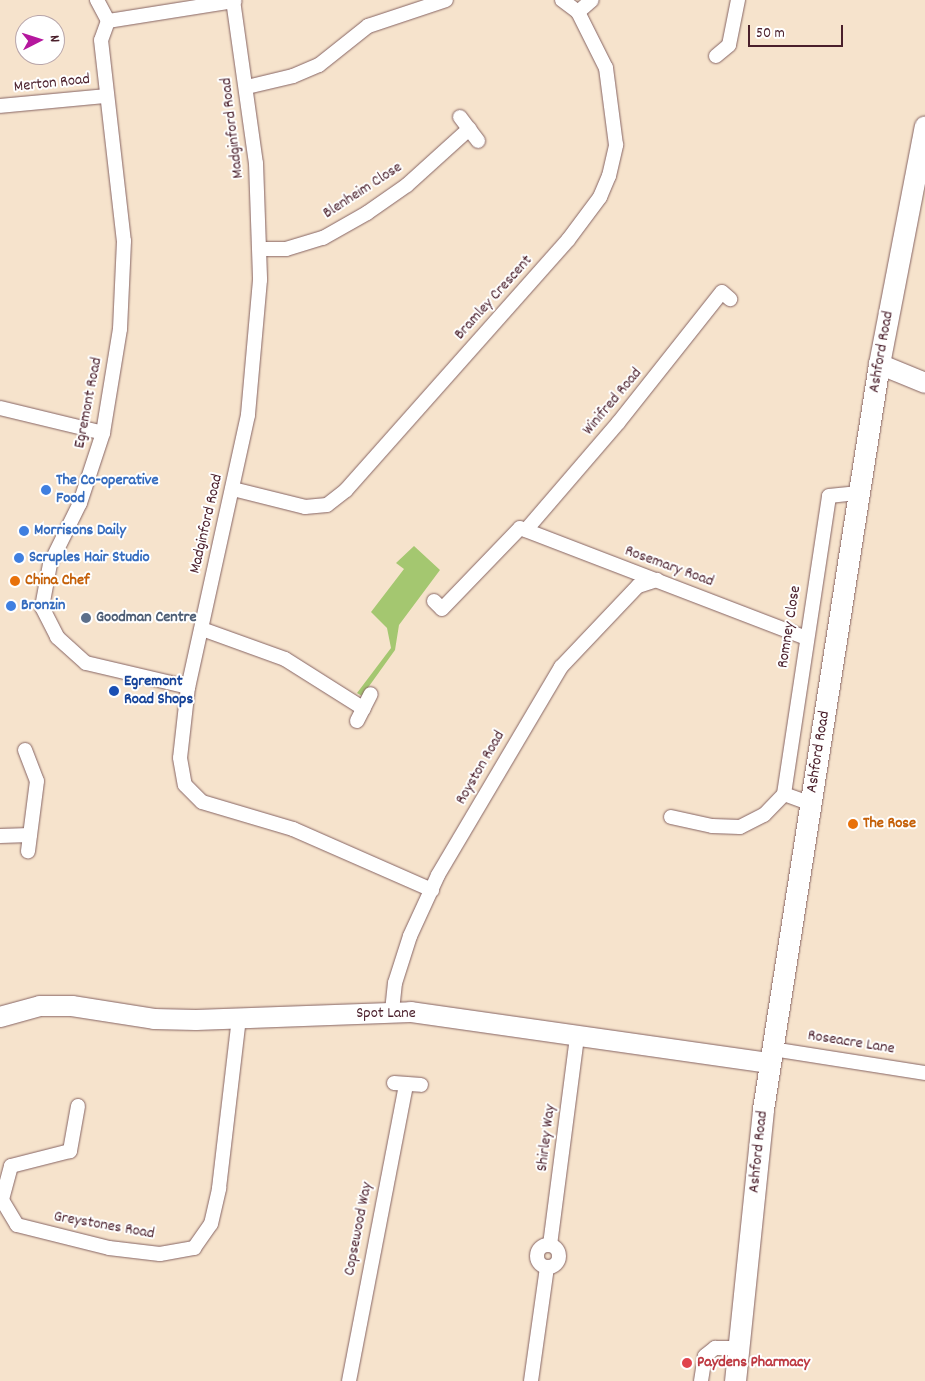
<!DOCTYPE html>
<style>
body{margin:0}
#map{position:relative;width:925px;height:1381px;overflow:hidden;background:#f6e3cc;font-family:Dekko,sans-serif}
div>[style]{position:absolute}
.green>*{inset:0;background:#a4c770}
.roads{filter:drop-shadow(0 0 1px #866463) drop-shadow(0 0 1px #866463)}
.street>*{height:14px;margin:-7px;padding:0 7px;transform-origin:7px;border-radius:7px;background:#fff}
.street>.ring{margin:-7px;padding:0;box-sizing:content-box;background:none;border:14px solid #fff;border-radius:50%}
.secondary>*{height:20px;margin:-10px;padding:0 10px;transform-origin:10px;border-radius:10px;background:#fff}
.primary>*{height:21px;margin:-10.5px;padding:0 10.5px;transform-origin:10.5px;border-radius:10.5px;background:#fff}
.dots>*{width:14px;height:14px;translate:-50% -50%;box-sizing:border-box;border:2px solid #fff;border-radius:50%}
span{translate:-50% -50%;white-space:nowrap;text-align:center;line-height:1.15;-webkit-text-stroke:4px #fff;paint-order:stroke}
.street-label{font-size:16px;color:#4a1f2b}
.shop-label{font-size:16px;color:#366cbe;font-weight:700}
.left{translate:0 -50%;text-align:left}
.food-label{font-size:16px;color:#c56008;font-weight:700}
.service-label{font-size:16px;color:#4e5e75;font-weight:700}
.transit-label{font-size:16px;color:#164399;font-weight:700}
.health-label{font-size:16px;color:#be3a42;font-weight:700}
.north{position:absolute;left:15px;top:15px;width:50px;height:50px;box-sizing:border-box;background:#fff;border:1px solid #b7a5aa;border-radius:50%;rotate:85deg;font-size:14px;font-weight:700;line-height:20px;text-align:center;color:#4a1f2b}
.north::after{content:'';display:block;margin:auto;width:18px;height:22px;background:#b5179e;clip-path:polygon(50% 0,100% 100%,50% 72%,0 100%)}
.scale{position:absolute;left:748px;top:25px;width:95px;height:22px;box-sizing:border-box;border:2px solid #4a1f2b;border-top:0;padding-left:6px;font-size:15px;line-height:18px;white-space:nowrap;color:#4a1f2b;-webkit-text-stroke:4px #fff;paint-order:stroke}
</style>
<div id="map">
<div class="green">
<div style="clip-path:polygon(414px 546px,440px 570px,399px 625px,395px 650px,362px 696px,357px 693px,391px 648px,387px 628px,371px 612px,404px 569px,396px 563px)"></div>
</div>
<div class="roads">
<div class="street">
<div style="left:97px;top:0;width:24px;rotate:62deg"></div>
<div style="left:233px;top:0;width:165px;rotate:82deg"></div>
<div style="left:256px;top:163px;width:117px;rotate:88deg"></div>
<div style="left:260px;top:280px;width:136px;rotate:95.1deg"></div>
<div style="left:248px;top:415px;width:279px;rotate:102.4deg"></div>
<div style="left:188px;top:687px;width:71px;rotate:96.4deg"></div>
<div style="left:180px;top:758px;width:27px;rotate:80deg"></div>
<div style="left:185px;top:785px;width:24px;rotate:45deg"></div>
<div style="left:202px;top:802px;width:95px;rotate:16.5deg"></div>
<div style="left:293px;top:829px;width:152px;rotate:23.7deg"></div>
<div style="left:578px;top:12px;width:18px;rotate:-41deg"></div>
<div style="left:108px;top:21px;width:20px;rotate:110deg"></div>
<div style="left:101px;top:40px;width:202px;rotate:83.5deg"></div>
<div style="left:124px;top:241px;width:88px;rotate:92.6deg"></div>
<div style="left:120px;top:329px;width:105px;rotate:99.3deg"></div>
<div style="left:103px;top:433px;width:74px;rotate:108.2deg"></div>
<div style="left:80px;top:503px;width:68px;rotate:116.2deg"></div>
<div style="left:50px;top:564px;width:44px;rotate:100.5deg"></div>
<div style="left:42px;top:607px;width:34px;rotate:63deg"></div>
<div style="left:57px;top:637px;width:39px;rotate:42deg"></div>
<div style="left:86px;top:663px;width:105px;rotate:13.2deg"></div>
<div style="left:108px;top:21px;width:128px;rotate:-9deg"></div>
<div style="left:716px;top:56px;width:17px;rotate:-40deg"></div>
<div style="left:729px;top:45px;width:46px;rotate:-78.7deg"></div>
<div style="left:247px;top:87px;width:47px;rotate:-13.4deg"></div>
<div style="left:293px;top:76px;width:28px;rotate:-23deg"></div>
<div style="left:319px;top:65px;width:63px;rotate:-38.5deg"></div>
<div style="left:368px;top:26px;width:82px;rotate:-18.4deg"></div>
<div style="left:0;top:106px;width:106px;rotate:-5.4deg"></div>
<div style="left:460px;top:117px;width:30px;rotate:53deg"></div>
<div style="left:261px;top:249px;width:25px"></div>
<div style="left:286px;top:249px;width:39px;rotate:-17deg"></div>
<div style="left:323px;top:238px;width:51px;rotate:-29.6deg"></div>
<div style="left:367px;top:213px;width:49px;rotate:-35deg"></div>
<div style="left:407px;top:185px;width:84px;rotate:-42.1deg"></div>
<div style="left:0;top:408px;width:106px;rotate:13.6deg"></div>
<div style="left:233px;top:489px;width:74px;rotate:14deg"></div>
<div style="left:305px;top:507px;width:22px;rotate:-5deg"></div>
<div style="left:327px;top:505px;width:24px;rotate:-38deg"></div>
<div style="left:346px;top:490px;width:334px;rotate:-48.4deg"></div>
<div style="left:568px;top:240px;width:54px;rotate:-53.3deg"></div>
<div style="left:600px;top:197px;width:23px;rotate:-67deg"></div>
<div style="left:609px;top:176px;width:32px;rotate:-77deg"></div>
<div style="left:616px;top:145px;width:78px;rotate:-97.4deg"></div>
<div style="left:606px;top:68px;width:63px;rotate:-116.6deg"></div>
<div style="left:578px;top:12px;width:20px;rotate:-143deg"></div>
<div style="left:526px;top:530px;width:141px;rotate:-49.3deg"></div>
<div style="left:618px;top:423px;width:167px;rotate:-51.6deg"></div>
<div style="left:722px;top:292px;width:11px;rotate:41deg"></div>
<div style="left:434px;top:601px;width:11px;rotate:45deg"></div>
<div style="left:442px;top:609px;width:112px;rotate:-46.1deg"></div>
<div style="left:520px;top:528px;width:306px;rotate:21deg"></div>
<div style="left:202px;top:629px;width:88px;rotate:19.9deg"></div>
<div style="left:285px;top:659px;width:93px;rotate:32.3deg"></div>
<div style="left:357px;top:721px;width:30px;rotate:-63deg"></div>
<div style="left:25px;top:750px;width:33px;rotate:69deg"></div>
<div style="left:37px;top:781px;width:71px;rotate:97.3deg"></div>
<div style="left:784px;top:794px;width:29px;rotate:20deg"></div>
<div style="left:671px;top:817px;width:42px;rotate:12.4deg"></div>
<div style="left:712px;top:826px;width:28px;rotate:2deg"></div>
<div style="left:740px;top:827px;width:27px;rotate:-27deg"></div>
<div style="left:764px;top:815px;width:29px;rotate:-46deg"></div>
<div style="left:784px;top:794px;width:301px;rotate:-81.4deg"></div>
<div style="left:829px;top:496px;width:30px;rotate:-6deg"></div>
<div style="left:0;top:836px;width:30px;rotate:-2deg"></div>
<div style="left:392px;top:1011px;width:28px;rotate:-84deg"></div>
<div style="left:395px;top:983px;width:49px;rotate:-72.3deg"></div>
<div style="left:410px;top:936px;width:67px;rotate:-65.3deg"></div>
<div style="left:438px;top:875px;width:242px;rotate:-59.4deg"></div>
<div style="left:561px;top:667px;width:112px;rotate:-46.5deg"></div>
<div style="left:638px;top:586px;width:20px;rotate:-18deg"></div>
<div style="left:772px;top:1049px;width:155px;rotate:8.9deg"></div>
<div style="left:394px;top:1083px;width:27px;rotate:4deg"></div>
<div style="left:78px;top:1106px;width:46px;rotate:100.1deg"></div>
<div style="left:70px;top:1151px;width:61px;rotate:165.7deg"></div>
<div style="left:11px;top:1166px;width:35px;rotate:105deg"></div>
<div style="left:2px;top:1200px;width:29px;rotate:59deg"></div>
<div style="left:17px;top:1225px;width:95px;rotate:14deg"></div>
<div style="left:109px;top:1248px;width:51px;rotate:6.7deg"></div>
<div style="left:160px;top:1254px;width:35px;rotate:-10deg"></div>
<div style="left:194px;top:1248px;width:29px;rotate:-55deg"></div>
<div style="left:211px;top:1224px;width:37px;rotate:-77deg"></div>
<div style="left:219px;top:1188px;width:170px;rotate:-83.3deg"></div>
<div style="left:550px;top:1245px;width:211px;rotate:-82.6deg"></div>
<div class="ring" style="left:537px;top:1245px;width:8px;height:8px"></div>
<div style="left:349px;top:1381px;width:302px;rotate:-79.1deg"></div>
<div style="left:531px;top:1381px;width:115px;rotate:-82deg"></div>
<div style="left:701px;top:1381px;width:25px;rotate:-81deg"></div>
<div style="left:705px;top:1356px;width:13px;rotate:-39deg"></div>
<div style="left:715px;top:1348px;width:22px"></div>
</div>
<div class="secondary">
<div style="left:879px;top:364px;width:50px;rotate:22.4deg"></div>
<div style="left:0;top:1017px;width:41px;rotate:-15.4deg"></div>
<div style="left:40px;top:1006px;width:32px"></div>
<div style="left:72px;top:1006px;width:83px;rotate:9deg"></div>
<div style="left:154px;top:1019px;width:42px;rotate:1.4deg"></div>
<div style="left:196px;top:1020px;width:215px;rotate:-2.1deg"></div>
<div style="left:411px;top:1012px;width:363px;rotate:8.1deg"></div>
</div>
<div class="primary">
<div style="left:735px;top:1381px;width:273px;rotate:-84.1deg"></div>
<div style="left:763px;top:1109px;width:754px;rotate:-81.15deg"></div>
<div style="left:879px;top:364px;width:242px;rotate:-79.1deg"></div>
</div>
</div>
<div class="dots">
<div style="left:46px;top:490px;background:#3f7fe0"></div>
<div style="left:24px;top:531px;background:#3f7fe0"></div>
<div style="left:19px;top:558px;background:#3f7fe0"></div>
<div style="left:15px;top:581px;background:#e8710a"></div>
<div style="left:11px;top:606px;background:#3f7fe0"></div>
<div style="left:86px;top:618px;background:#5c6f8a"></div>
<div style="left:114px;top:691px;background:#1a4fb4"></div>
<div style="left:853px;top:824px;background:#e8710a"></div>
<div style="left:687px;top:1363px;background:#e0444e"></div>
</div>
<div class="street-label">
<span style="left:52px;top:84px;rotate:-6deg">Merton Road</span>
<span style="left:233px;top:128px;rotate:-97deg">Madginford Road</span>
<span style="left:363px;top:191px;rotate:-33deg">Blenheim Close</span>
<span style="left:494px;top:298px;rotate:-48deg">Bramley Crescent</span>
<span style="left:882px;top:352px;rotate:-80deg">Ashford Road</span>
<span style="left:613px;top:402px;rotate:-50deg">Winifred Road</span>
<span style="left:89px;top:403px;rotate:-79deg">Egremont Road</span>
<span style="left:207px;top:524px;rotate:-77deg">Madginford Road</span>
<span style="left:669px;top:567px;rotate:20deg">Rosemary Road</span>
<span style="left:790px;top:627px;rotate:-81deg">Romney Close</span>
<span style="left:819px;top:752px;rotate:-81deg">Ashford Road</span>
<span style="left:481px;top:768px;rotate:-60deg">Royston Road</span>
<span style="left:386px;top:1014px">Spot Lane</span>
<span style="left:851px;top:1043px;rotate:9deg">Roseacre Lane</span>
<span style="left:547px;top:1138px;rotate:-83deg">Shirley Way</span>
<span style="left:759px;top:1152px;rotate:-84deg">Ashford Road</span>
<span style="left:104px;top:1226px;rotate:10deg">Greystones Road</span>
<span style="left:359px;top:1229px;rotate:-79deg">Copsewood Way</span>
</div>
<div class="shop-label">
<span class="left" style="left:56px;top:490px">The Co-operative<br>Food</span>
<span class="left" style="left:34px;top:531px">Morrisons Daily</span>
<span class="left" style="left:29px;top:558px">Scruples Hair Studio</span>
<span class="left" style="left:21px;top:606px">Bronzin</span>
</div>
<div class="food-label">
<span class="left" style="left:25px;top:581px">China Chef</span>
<span class="left" style="left:863px;top:824px">The Rose</span>
</div>
<div class="service-label">
<span class="left" style="left:96px;top:618px">Goodman Centre</span>
</div>
<div class="transit-label">
<span class="left" style="left:124px;top:691px">Egremont<br>Road Shops</span>
</div>
<div class="health-label">
<span class="left" style="left:697px;top:1363px">Paydens Pharmacy</span>
</div>
<div class="north">N</div>
<div class="scale">50 m</div>
</div>
